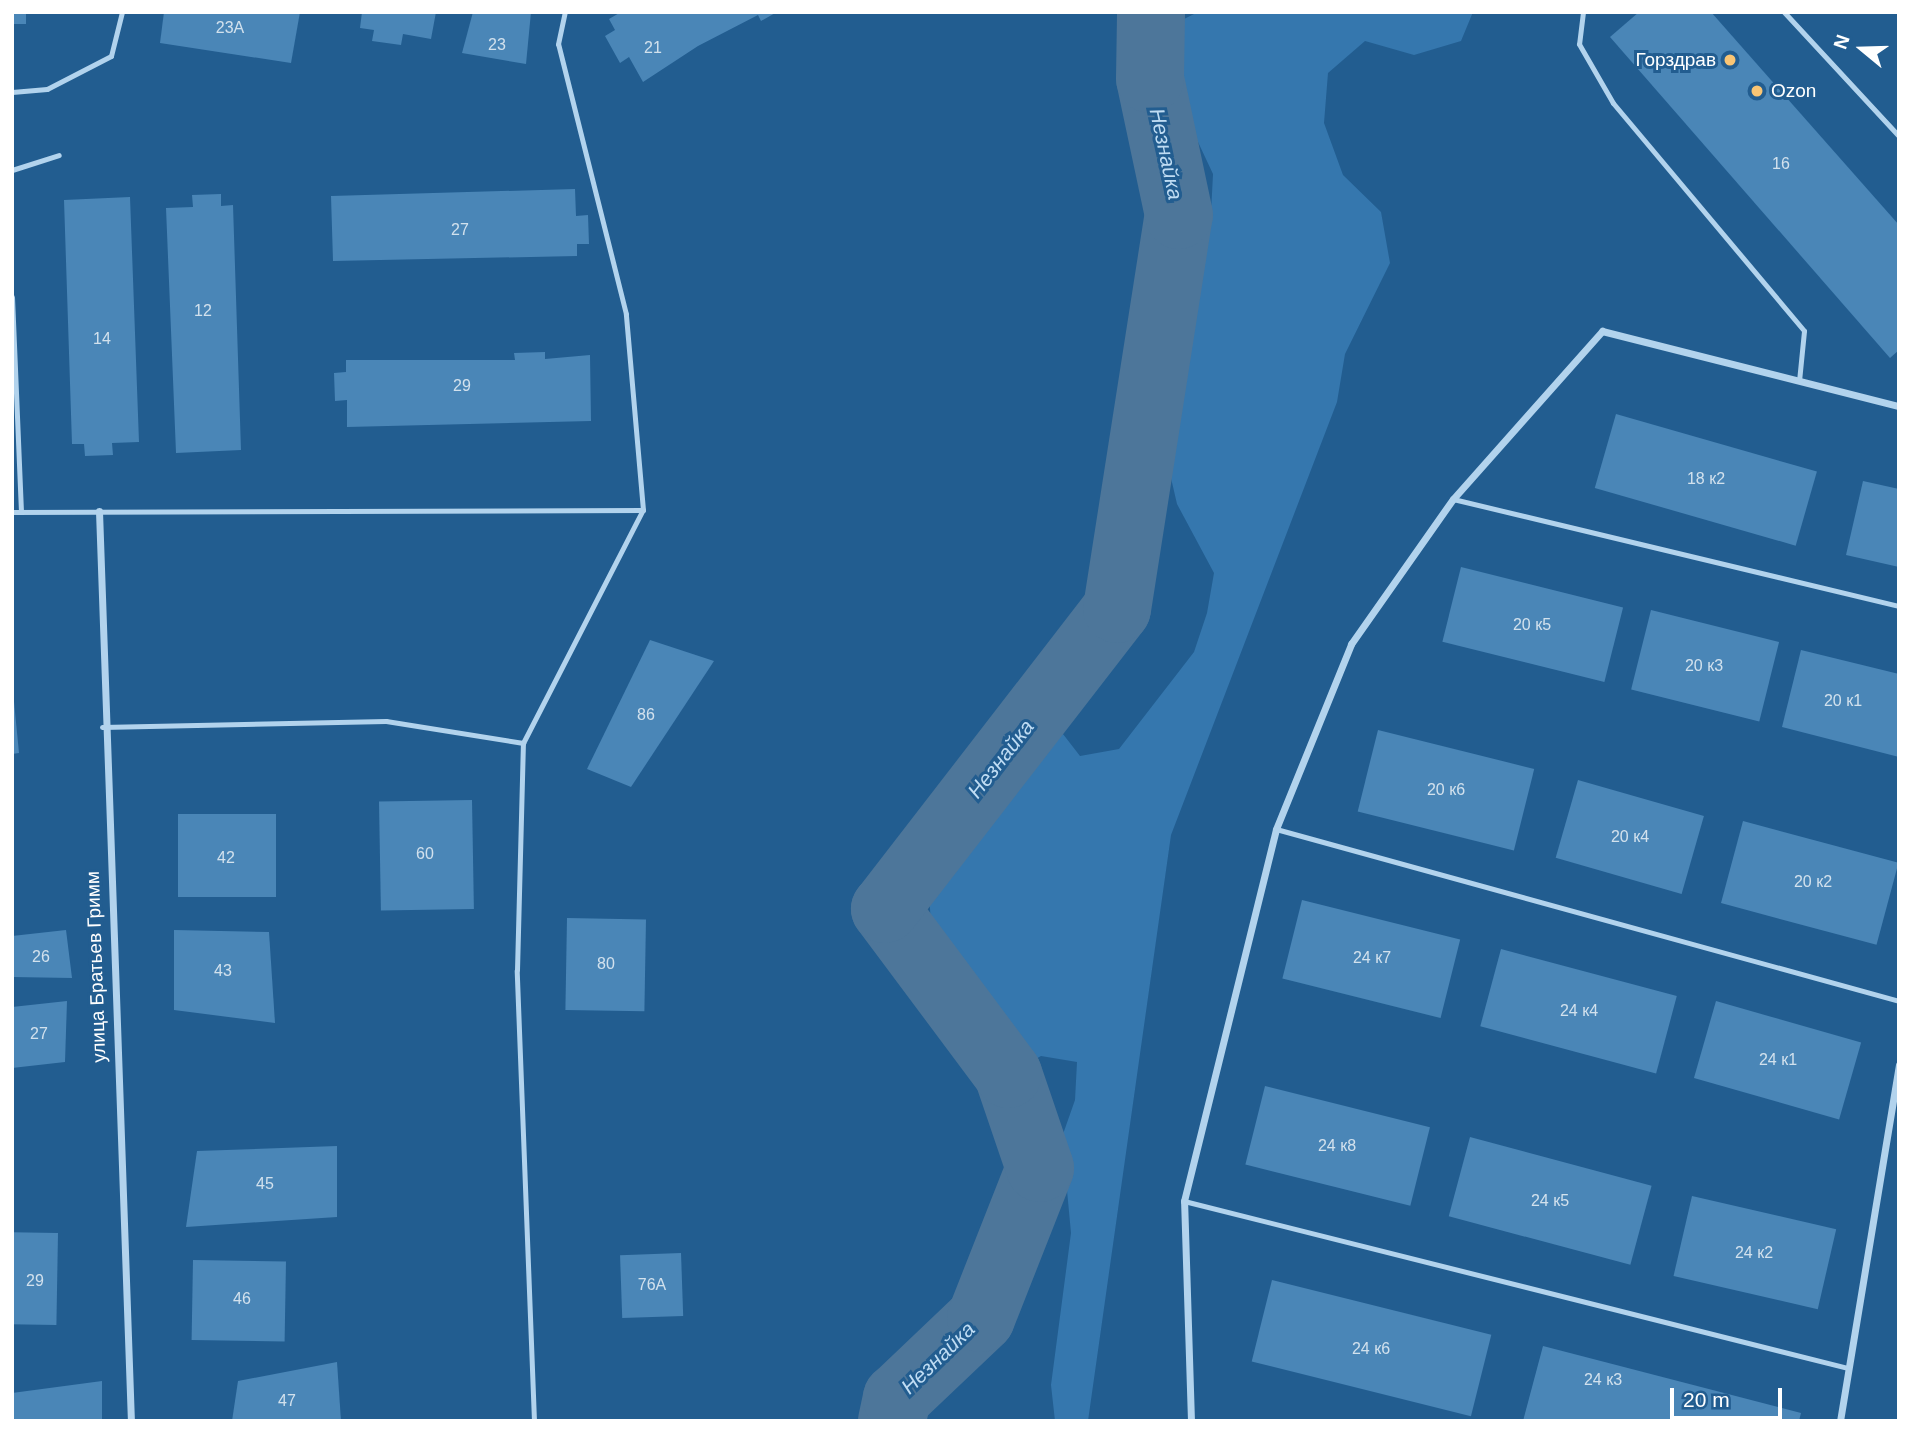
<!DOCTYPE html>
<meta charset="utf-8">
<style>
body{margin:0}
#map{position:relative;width:1911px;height:1433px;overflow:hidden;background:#225d90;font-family:Helvetica,sans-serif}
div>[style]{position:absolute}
.green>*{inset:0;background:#3577ae}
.water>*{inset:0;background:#4d769a}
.river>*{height:68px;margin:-34px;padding:0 34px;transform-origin:34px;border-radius:34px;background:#4d769a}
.building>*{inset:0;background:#4a86b7;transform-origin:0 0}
.service>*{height:5px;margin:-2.5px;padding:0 2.5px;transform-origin:2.5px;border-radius:2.5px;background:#b2d3ed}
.minor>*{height:7px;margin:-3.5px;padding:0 3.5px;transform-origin:3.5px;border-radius:3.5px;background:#b2d3ed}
.dots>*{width:19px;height:19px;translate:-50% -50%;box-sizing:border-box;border:4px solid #225d90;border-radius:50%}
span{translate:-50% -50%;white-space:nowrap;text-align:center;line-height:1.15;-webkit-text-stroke:6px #225d90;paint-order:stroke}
.number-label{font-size:16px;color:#d2e1ed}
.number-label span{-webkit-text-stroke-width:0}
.poi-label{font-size:19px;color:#fff}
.right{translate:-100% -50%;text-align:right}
.left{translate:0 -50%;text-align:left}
.street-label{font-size:19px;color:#fff}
.water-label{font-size:21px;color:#bfdcf3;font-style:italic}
.frame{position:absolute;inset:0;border:14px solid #fff;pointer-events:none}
.north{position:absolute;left:1827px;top:14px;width:70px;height:70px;-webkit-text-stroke:5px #225d90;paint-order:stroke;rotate:289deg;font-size:19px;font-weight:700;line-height:28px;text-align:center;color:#fff}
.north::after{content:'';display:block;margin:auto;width:24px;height:32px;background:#fff;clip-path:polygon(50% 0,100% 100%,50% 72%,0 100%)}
.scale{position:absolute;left:1670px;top:1388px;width:112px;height:32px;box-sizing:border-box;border:4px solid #fff;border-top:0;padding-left:9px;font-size:21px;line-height:24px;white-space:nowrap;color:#fff;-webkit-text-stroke:5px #225d90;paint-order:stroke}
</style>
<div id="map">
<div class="green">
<div style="clip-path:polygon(1198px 12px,1473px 12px,1461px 41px,1414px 55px,1365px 41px,1328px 73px,1324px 123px,1343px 175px,1381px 212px,1390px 263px,1345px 354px,1337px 402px,1171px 835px,1088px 1421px,1055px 1421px,1051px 1385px,1071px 1233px,1062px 1137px,1075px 1100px,1077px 1062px,1041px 1056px,1008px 1074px,996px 1065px,954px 1003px,931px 928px,929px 889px,997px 786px,1056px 725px,1080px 756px,1119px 749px,1194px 652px,1207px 613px,1214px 573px,1177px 504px,1168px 465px,1166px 372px,1211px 213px,1213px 174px,1176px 95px,1170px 54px,1184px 19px)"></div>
</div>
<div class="water">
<div style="clip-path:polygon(1122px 12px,1182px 12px,1150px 79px)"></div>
</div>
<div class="river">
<div style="left:892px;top:1421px;width:24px;rotate:-78deg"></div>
<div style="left:897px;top:1398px;width:116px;rotate:-43.6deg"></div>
<div style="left:981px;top:1318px;width:161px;rotate:-68.5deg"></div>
<div style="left:1040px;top:1168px;width:99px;rotate:-108.8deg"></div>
<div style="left:1008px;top:1074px;width:206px;rotate:-126.7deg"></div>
<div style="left:885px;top:909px;width:379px;rotate:-52.3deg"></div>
<div style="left:1117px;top:609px;width:399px;rotate:-81.1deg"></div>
<div style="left:1179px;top:215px;width:139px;rotate:-102deg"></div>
<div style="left:1150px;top:79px;width:67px;rotate:-89.1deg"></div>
</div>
<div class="building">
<div style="left:12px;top:12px;width:14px;height:12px"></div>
<div style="clip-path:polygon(164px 12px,300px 12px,291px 63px,160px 43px)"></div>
<div style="clip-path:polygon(362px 12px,436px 12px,431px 39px,403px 34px,401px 45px,372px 41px,374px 30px,360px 28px)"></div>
<div style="clip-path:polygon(473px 12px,531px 12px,526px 64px,462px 53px)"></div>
<div style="clip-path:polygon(621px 12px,777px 12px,761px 21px,758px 15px,698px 46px,643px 82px,629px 57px,620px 63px,605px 36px,615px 30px,609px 19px)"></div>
<div style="clip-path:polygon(1639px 12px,1711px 12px,1899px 225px,1899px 350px,1890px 358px,1610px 37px)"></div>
<div style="clip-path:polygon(575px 189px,576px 216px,588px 215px,589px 244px,577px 244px,577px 256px,333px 261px,331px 196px)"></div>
<div style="clip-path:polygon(221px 194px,221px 206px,233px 205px,241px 450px,176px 453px,166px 208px,193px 207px,192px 195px)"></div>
<div style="clip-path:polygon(130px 197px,139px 442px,112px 443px,113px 455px,85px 456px,84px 444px,72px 444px,64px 200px)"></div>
<div style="clip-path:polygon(545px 352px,545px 359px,590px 355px,591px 421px,347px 427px,347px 400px,335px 401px,334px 373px,346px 372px,346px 360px,515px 360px,514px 353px)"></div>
<div style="left:1616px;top:414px;width:209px;height:77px;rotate:16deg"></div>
<div style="clip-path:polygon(1863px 481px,1899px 489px,1899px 567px,1846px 555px)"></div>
<div style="left:1461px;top:567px;width:167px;height:77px;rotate:14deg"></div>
<div style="left:1651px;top:610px;width:132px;height:82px;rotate:14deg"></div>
<div style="clip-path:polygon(650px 640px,714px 661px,631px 787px,587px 769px)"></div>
<div style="clip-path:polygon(1801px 650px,1899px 674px,1899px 757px,1782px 727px)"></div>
<div style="clip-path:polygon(12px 681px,19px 753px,12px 754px)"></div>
<div style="left:1378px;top:730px;width:161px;height:84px;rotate:14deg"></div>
<div style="left:1578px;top:780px;width:131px;height:81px;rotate:16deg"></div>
<div style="left:472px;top:800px;width:109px;height:93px;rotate:89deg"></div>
<div style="left:276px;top:814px;width:83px;height:98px;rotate:90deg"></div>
<div style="left:1743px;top:821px;width:161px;height:85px;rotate:15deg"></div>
<div style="left:1302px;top:900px;width:163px;height:81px;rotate:14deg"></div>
<div style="left:567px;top:918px;width:79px;height:92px;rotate:1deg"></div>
<div style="clip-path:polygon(66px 930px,72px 978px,12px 977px,12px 936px)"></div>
<div style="clip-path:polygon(174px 930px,269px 932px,275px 1023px,174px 1010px)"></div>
<div style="left:1501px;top:949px;width:182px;height:80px;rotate:15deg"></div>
<div style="clip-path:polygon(67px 1001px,65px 1062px,12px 1068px,12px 1007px)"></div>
<div style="left:1716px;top:1001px;width:151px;height:80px;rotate:16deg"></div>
<div style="left:1265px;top:1086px;width:170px;height:81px;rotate:14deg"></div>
<div style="left:1470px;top:1137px;width:188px;height:82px;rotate:15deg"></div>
<div style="clip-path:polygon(337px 1146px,337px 1217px,186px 1227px,197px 1151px)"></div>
<div style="left:1692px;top:1196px;width:148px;height:82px;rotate:13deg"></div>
<div style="left:58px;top:1233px;width:92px;height:46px;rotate:91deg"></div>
<div style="left:681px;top:1253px;width:63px;height:61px;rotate:88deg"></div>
<div style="left:193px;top:1260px;width:93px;height:80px;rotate:1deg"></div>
<div style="left:1272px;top:1280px;width:226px;height:84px;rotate:14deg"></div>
<div style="clip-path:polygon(1543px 1346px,1801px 1413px,1799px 1421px,1523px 1421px)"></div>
<div style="clip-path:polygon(337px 1362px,341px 1421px,232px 1421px,238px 1381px)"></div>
<div style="clip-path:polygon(102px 1381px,102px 1421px,12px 1421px,12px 1393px)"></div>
</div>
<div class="service">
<div style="left:1583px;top:12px;width:32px;rotate:97deg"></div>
<div style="left:1579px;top:44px;width:68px;rotate:60deg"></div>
<div style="left:1613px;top:103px;width:297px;rotate:50deg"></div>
<div style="left:1804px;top:331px;width:50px;rotate:95.7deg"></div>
<div style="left:1784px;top:12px;width:169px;rotate:47.2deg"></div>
<div style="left:12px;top:92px;width:35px;rotate:-5deg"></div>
<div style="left:47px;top:89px;width:72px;rotate:-27.3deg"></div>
<div style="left:111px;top:56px;width:45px;rotate:-76deg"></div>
<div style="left:12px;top:170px;width:49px;rotate:-17.7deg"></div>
<div style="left:12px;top:297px;width:214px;rotate:87.6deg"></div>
<div style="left:1453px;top:499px;width:459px;rotate:13.5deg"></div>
<div style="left:12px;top:512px;width:631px;rotate:-0.18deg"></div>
<div style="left:102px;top:727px;width:284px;rotate:-1.2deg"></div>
<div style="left:386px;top:721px;width:139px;rotate:9.1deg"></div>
<div style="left:1276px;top:829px;width:646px;rotate:15.43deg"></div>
<div style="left:1184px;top:1201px;width:685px;rotate:14.12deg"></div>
<div style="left:534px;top:1421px;width:451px;rotate:-92.2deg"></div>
<div style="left:517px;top:970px;width:227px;rotate:-88.5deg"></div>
<div style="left:523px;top:743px;width:262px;rotate:-62.8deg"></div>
<div style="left:643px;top:510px;width:197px;rotate:-95deg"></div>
<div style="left:626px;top:314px;width:278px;rotate:-104.1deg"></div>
<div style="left:558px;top:44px;width:33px;rotate:-78deg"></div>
</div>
<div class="minor">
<div style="left:99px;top:511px;width:911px;rotate:87.99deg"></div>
<div style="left:1191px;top:1421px;width:220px;rotate:-91.8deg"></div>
<div style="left:1184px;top:1201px;width:383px;rotate:-76.1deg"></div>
<div style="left:1276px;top:829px;width:200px;rotate:-67.9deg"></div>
<div style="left:1351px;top:644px;width:177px;rotate:-54.9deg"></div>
<div style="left:1453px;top:499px;width:225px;rotate:-48.4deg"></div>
<div style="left:1602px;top:331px;width:306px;rotate:14.2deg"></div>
<div style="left:1840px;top:1421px;width:361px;rotate:-80.6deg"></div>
</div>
<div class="dots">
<div style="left:1730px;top:60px;background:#f9c574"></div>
<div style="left:1757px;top:91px;background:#f9c574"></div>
</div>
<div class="number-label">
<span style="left:230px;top:28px">23А</span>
<span style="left:497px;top:45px">23</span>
<span style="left:653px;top:48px">21</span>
<span style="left:1781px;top:164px">16</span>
<span style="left:460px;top:230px">27</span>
<span style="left:203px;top:311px">12</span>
<span style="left:102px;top:339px">14</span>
<span style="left:462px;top:386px">29</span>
<span style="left:1706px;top:479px">18 к2</span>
<span style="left:1532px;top:625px">20 к5</span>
<span style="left:1704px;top:666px">20 к3</span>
<span style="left:1843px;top:701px">20 к1</span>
<span style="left:646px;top:715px">86</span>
<span style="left:1446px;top:790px">20 к6</span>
<span style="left:1630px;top:837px">20 к4</span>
<span style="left:425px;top:854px">60</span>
<span style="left:226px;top:858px">42</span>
<span style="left:1813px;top:882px">20 к2</span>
<span style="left:41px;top:957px">26</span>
<span style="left:1372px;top:958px">24 к7</span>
<span style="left:606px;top:964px">80</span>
<span style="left:223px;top:971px">43</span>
<span style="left:1579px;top:1011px">24 к4</span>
<span style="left:39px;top:1034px">27</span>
<span style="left:1778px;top:1060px">24 к1</span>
<span style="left:1337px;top:1146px">24 к8</span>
<span style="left:265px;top:1184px">45</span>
<span style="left:1550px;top:1201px">24 к5</span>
<span style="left:1754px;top:1253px">24 к2</span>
<span style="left:35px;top:1281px">29</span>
<span style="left:652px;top:1285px">76А</span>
<span style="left:242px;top:1299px">46</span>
<span style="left:1371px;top:1349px">24 к6</span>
<span style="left:1603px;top:1380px">24 к3</span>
<span style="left:287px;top:1401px">47</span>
</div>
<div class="poi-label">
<span class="right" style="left:1716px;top:60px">Горздрав</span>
<span class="left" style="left:1771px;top:91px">Ozon</span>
</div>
<div class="street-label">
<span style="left:96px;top:967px;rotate:-92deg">улица Братьев Гримм</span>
</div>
<div class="water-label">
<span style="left:1166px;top:154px;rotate:78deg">Незнайка</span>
<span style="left:1001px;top:759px;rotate:-52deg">Незнайка</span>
<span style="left:938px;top:1358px;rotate:-44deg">Незнайка</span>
</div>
<div class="frame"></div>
<div class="north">N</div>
<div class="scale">20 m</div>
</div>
